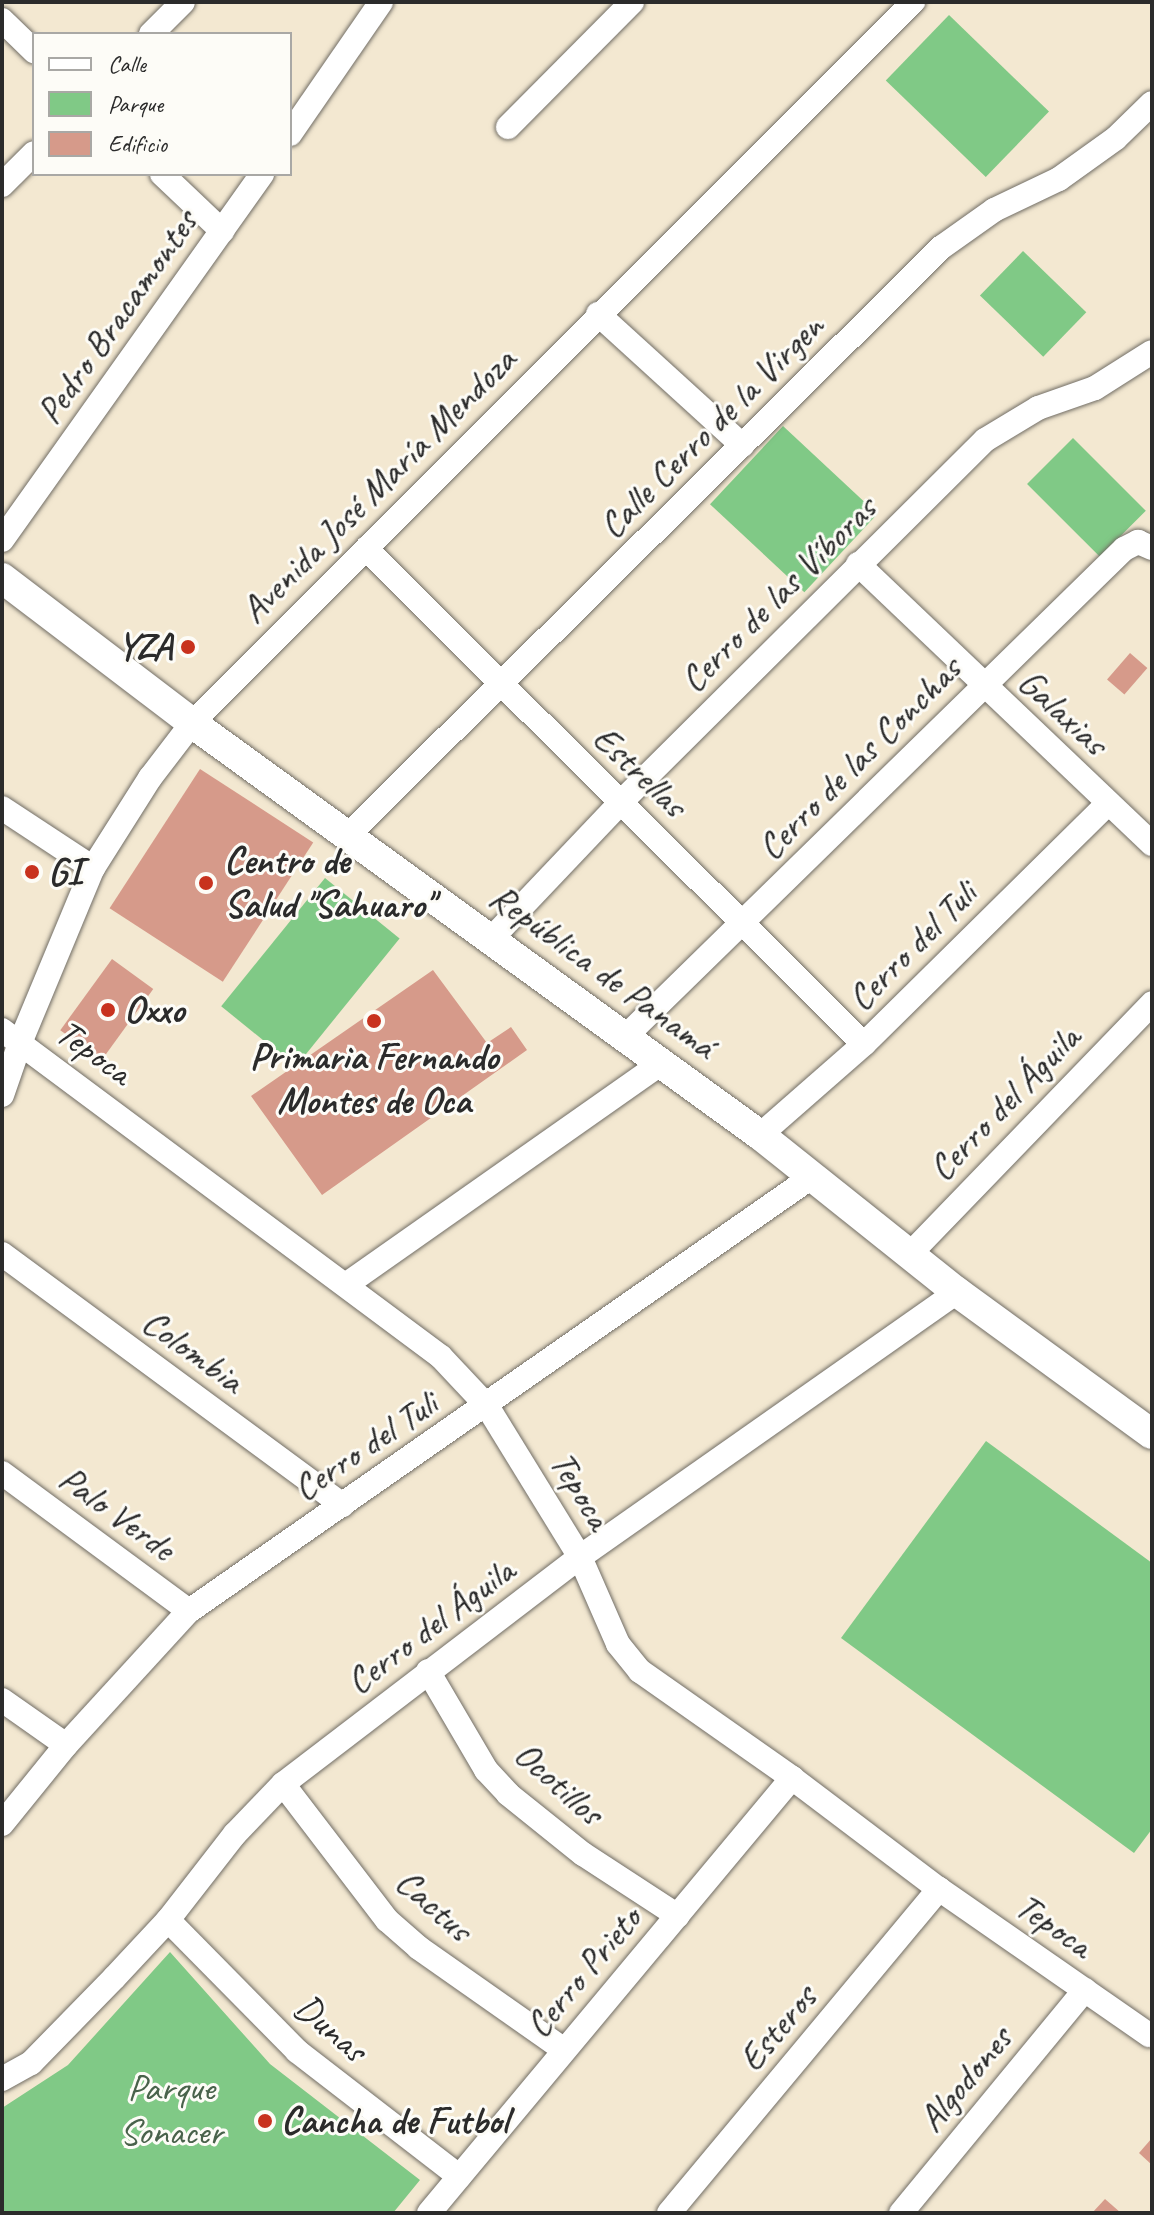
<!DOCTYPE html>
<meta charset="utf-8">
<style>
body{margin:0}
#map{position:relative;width:1154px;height:2215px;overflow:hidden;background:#f3e8d1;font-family:Caveat,sans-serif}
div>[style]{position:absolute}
.green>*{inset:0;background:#80c986;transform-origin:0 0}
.building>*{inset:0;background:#d69a8a;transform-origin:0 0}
.roads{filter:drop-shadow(0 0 2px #716d65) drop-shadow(0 0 2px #716d65)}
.minor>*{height:24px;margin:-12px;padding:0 12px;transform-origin:12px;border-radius:12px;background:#fff}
.major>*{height:30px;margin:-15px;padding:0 15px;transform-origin:15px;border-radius:15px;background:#fff}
.dots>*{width:22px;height:22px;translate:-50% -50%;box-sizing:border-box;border:4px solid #fdfcf7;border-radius:50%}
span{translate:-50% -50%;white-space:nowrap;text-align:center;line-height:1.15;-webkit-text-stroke:6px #fdfcf7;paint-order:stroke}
.street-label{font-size:38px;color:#2b2b2b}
.poi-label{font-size:38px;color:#2b2b2b;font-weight:700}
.right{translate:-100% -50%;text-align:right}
.left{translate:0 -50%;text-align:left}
.park-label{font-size:38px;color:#49624b}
.frame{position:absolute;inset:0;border:4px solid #2b2b2b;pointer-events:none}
.legend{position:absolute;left:32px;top:32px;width:260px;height:144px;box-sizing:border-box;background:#fdfcf7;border:2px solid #a9a8a5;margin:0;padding:10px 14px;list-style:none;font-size:24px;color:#2b2b2b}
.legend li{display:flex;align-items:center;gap:16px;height:40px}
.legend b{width:40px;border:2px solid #a9a8a5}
</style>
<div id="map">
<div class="green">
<div style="left:949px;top:15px;width:139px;height:91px;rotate:44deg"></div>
<div style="left:1023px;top:251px;width:88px;height:62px;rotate:44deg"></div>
<div style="left:783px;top:426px;width:129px;height:107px;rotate:43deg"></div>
<div style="left:1073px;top:438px;width:103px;height:65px;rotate:45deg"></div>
<div style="left:325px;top:878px;width:96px;height:165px;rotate:39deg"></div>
<div style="clip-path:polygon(986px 1441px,1152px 1563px,1152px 1829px,1134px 1853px,841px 1638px)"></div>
<div style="clip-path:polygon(170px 1952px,270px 2064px,420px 2180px,393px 2213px,2px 2213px,2px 2108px,68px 2065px)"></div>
</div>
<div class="building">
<div style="left:1130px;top:653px;width:23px;height:35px;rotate:41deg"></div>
<div style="left:200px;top:769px;width:135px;height:166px;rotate:33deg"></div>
<div style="left:112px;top:959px;width:51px;height:88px;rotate:36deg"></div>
<div style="clip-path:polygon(433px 970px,487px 1043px,511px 1027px,527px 1050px,322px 1195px,251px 1096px)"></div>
<div style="clip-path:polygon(1152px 2138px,1152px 2165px,1139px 2153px)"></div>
<div style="clip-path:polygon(1105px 2199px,1121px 2213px,1092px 2213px)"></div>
</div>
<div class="roads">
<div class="minor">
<div style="left:2px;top:20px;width:45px;rotate:44.1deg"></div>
<div style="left:151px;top:34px;width:45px;rotate:-45deg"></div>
<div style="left:508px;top:127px;width:176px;rotate:-45.2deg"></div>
<div style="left:290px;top:134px;width:160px;rotate:-55.4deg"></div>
<div style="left:162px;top:174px;width:83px;rotate:43.5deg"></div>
<div style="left:2px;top:185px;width:45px;rotate:-45deg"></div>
<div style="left:598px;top:314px;width:195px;rotate:42.3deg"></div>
<div style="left:2px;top:540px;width:449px;rotate:-54.6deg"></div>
<div style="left:366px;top:549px;width:702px;rotate:44.83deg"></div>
<div style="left:858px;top:564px;width:406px;rotate:43.6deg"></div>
<div style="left:2px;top:808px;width:109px;rotate:33.4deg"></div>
<div style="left:348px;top:835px;width:836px;rotate:-44.71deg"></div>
<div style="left:942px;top:247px;width:64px;rotate:-35.4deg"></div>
<div style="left:994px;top:210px;width:72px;rotate:-25.5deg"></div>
<div style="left:1059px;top:179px;width:70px;rotate:-35.7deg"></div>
<div style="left:1116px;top:138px;width:50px;rotate:-44.2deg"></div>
<div style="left:492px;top:938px;width:187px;rotate:-46.5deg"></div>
<div style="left:621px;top:802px;width:513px;rotate:-44.84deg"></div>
<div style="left:985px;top:440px;width:62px;rotate:-31.1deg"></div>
<div style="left:1038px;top:408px;width:60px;rotate:-19.3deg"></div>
<div style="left:1095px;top:388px;width:67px;rotate:-32.3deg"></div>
<div style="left:2px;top:1030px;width:547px;rotate:36.68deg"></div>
<div style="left:441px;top:1357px;width:67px;rotate:46.8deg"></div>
<div style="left:487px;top:1406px;width:177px;rotate:58.4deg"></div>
<div style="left:580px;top:1557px;width:95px;rotate:66.4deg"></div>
<div style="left:618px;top:1644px;width:35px;rotate:51deg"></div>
<div style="left:640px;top:1671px;width:186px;rotate:35.1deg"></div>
<div style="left:792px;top:1778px;width:184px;rotate:37.1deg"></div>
<div style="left:939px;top:1889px;width:256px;rotate:34.8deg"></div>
<div style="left:625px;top:1037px;width:698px;rotate:-44.36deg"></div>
<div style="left:1124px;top:549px;width:16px;rotate:-27deg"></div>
<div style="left:1138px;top:542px;width:15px;rotate:23deg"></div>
<div style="left:2px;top:1095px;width:55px;rotate:-70.9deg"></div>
<div style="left:20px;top:1043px;width:190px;rotate:-67.4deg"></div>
<div style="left:93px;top:868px;width:107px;rotate:-57.7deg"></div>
<div style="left:150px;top:778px;width:69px;rotate:-52.6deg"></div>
<div style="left:192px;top:723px;width:1020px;rotate:-45deg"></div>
<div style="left:760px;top:1135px;width:138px;rotate:-41.2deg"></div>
<div style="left:864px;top:1044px;width:343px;rotate:-44.6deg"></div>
<div style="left:2px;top:1254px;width:423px;rotate:36.4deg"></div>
<div style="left:909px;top:1255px;width:350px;rotate:-46deg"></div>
<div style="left:347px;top:1284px;width:383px;rotate:-35.1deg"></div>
<div style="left:2px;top:1473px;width:232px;rotate:36.4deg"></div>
<div style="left:428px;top:1671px;width:115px;rotate:59.6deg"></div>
<div style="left:486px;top:1770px;width:33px;rotate:47deg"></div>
<div style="left:508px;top:1794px;width:96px;rotate:38.7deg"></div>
<div style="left:583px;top:1854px;width:113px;rotate:33.1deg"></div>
<div style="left:2px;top:1700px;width:78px;rotate:35.1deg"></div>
<div style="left:283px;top:1784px;width:171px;rotate:52.6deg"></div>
<div style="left:387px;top:1920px;width:43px;rotate:41.2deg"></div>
<div style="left:419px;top:1948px;width:177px;rotate:35.1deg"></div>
<div style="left:2px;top:1824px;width:102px;rotate:-51deg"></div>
<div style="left:66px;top:1745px;width:182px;rotate:-47.5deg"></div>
<div style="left:189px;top:1611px;width:761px;rotate:-34.88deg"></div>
<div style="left:168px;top:1920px;width:184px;rotate:45.4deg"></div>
<div style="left:297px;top:2051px;width:205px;rotate:37.7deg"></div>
<div style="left:2px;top:2079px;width:33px;rotate:-29deg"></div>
<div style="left:31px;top:2063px;width:119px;rotate:-45.7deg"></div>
<div style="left:114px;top:1978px;width:79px;rotate:-47deg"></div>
<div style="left:168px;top:1920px;width:109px;rotate:-52.1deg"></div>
<div style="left:235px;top:1834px;width:69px;rotate:-46.2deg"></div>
<div style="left:283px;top:1784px;width:374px;rotate:-37.4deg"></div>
<div style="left:580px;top:1557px;width:461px;rotate:-35.1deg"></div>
<div style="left:429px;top:2213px;width:567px;rotate:-50.16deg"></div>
<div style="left:669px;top:2213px;width:422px;rotate:-50.2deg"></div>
<div style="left:901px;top:2213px;width:289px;rotate:-50.5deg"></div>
</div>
<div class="major">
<div style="left:2px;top:578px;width:239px;rotate:37.3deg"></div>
<div style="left:192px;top:723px;width:702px;rotate:35.96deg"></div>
<div style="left:760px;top:1135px;width:252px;rotate:38.6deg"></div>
<div style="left:957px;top:1292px;width:241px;rotate:36.1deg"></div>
</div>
</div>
<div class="dots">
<div style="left:188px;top:647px;background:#c8321e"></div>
<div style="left:32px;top:872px;background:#c8321e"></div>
<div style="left:206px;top:883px;background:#c8321e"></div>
<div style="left:108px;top:1010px;background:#c8321e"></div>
<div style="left:374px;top:1021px;background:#c8321e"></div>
<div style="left:265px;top:2121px;background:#c8321e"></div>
</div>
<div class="street-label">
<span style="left:117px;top:317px;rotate:-55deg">Pedro Bracamontes</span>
<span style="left:711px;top:426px;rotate:-45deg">Calle Cerro de la Virgen</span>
<span style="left:378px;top:485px;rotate:-45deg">Avenida José María Mendoza</span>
<span style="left:778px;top:594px;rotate:-45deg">Cerro de las Víboras</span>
<span style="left:1063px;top:712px;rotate:43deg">Galaxias</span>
<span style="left:859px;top:758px;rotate:-45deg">Cerro de las Conchas</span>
<span style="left:640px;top:771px;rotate:44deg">Estrellas</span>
<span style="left:912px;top:946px;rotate:-45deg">Cerro del Tuli</span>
<span style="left:603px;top:971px;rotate:36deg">República de Panamá</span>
<span style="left:94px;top:1052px;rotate:36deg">Tepoca</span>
<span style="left:1004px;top:1103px;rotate:-46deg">Cerro del Águila</span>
<span style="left:193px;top:1351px;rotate:36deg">Colombia</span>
<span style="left:365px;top:1446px;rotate:-34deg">Cerro del Tuli</span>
<span style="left:581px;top:1490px;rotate:59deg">Tepoca</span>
<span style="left:117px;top:1513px;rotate:36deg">Palo Verde</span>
<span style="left:430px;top:1626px;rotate:-37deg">Cerro del Águila</span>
<span style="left:559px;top:1783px;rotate:42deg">Ocotillos</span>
<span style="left:434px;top:1905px;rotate:42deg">Cactus</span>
<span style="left:1054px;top:1925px;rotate:35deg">Tepoca</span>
<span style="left:583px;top:1972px;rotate:-50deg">Cerro Prieto</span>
<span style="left:331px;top:2028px;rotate:41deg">Dunas</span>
<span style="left:777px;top:2028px;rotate:-50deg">Esteros</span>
<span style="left:965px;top:2079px;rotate:-50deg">Algodones</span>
</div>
<div class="poi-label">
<span class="right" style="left:172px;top:647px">YZA</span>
<span class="left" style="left:224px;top:883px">Centro de<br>Salud "Sahuaro"</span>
<span class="left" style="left:48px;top:872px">GI</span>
<span class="left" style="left:124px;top:1010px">Oxxo</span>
<span style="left:374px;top:1079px">Primaria Fernando<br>Montes de Oca</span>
<span class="left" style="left:281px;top:2121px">Cancha de Futbol</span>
</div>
<div class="park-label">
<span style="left:171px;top:2110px">Parque<br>Sonacer</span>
</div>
<div class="frame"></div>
<ul class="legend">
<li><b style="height:10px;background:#fff"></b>Calle</li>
<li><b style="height:22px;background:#80c986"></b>Parque</li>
<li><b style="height:22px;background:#d69a8a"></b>Edificio</li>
</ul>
</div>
